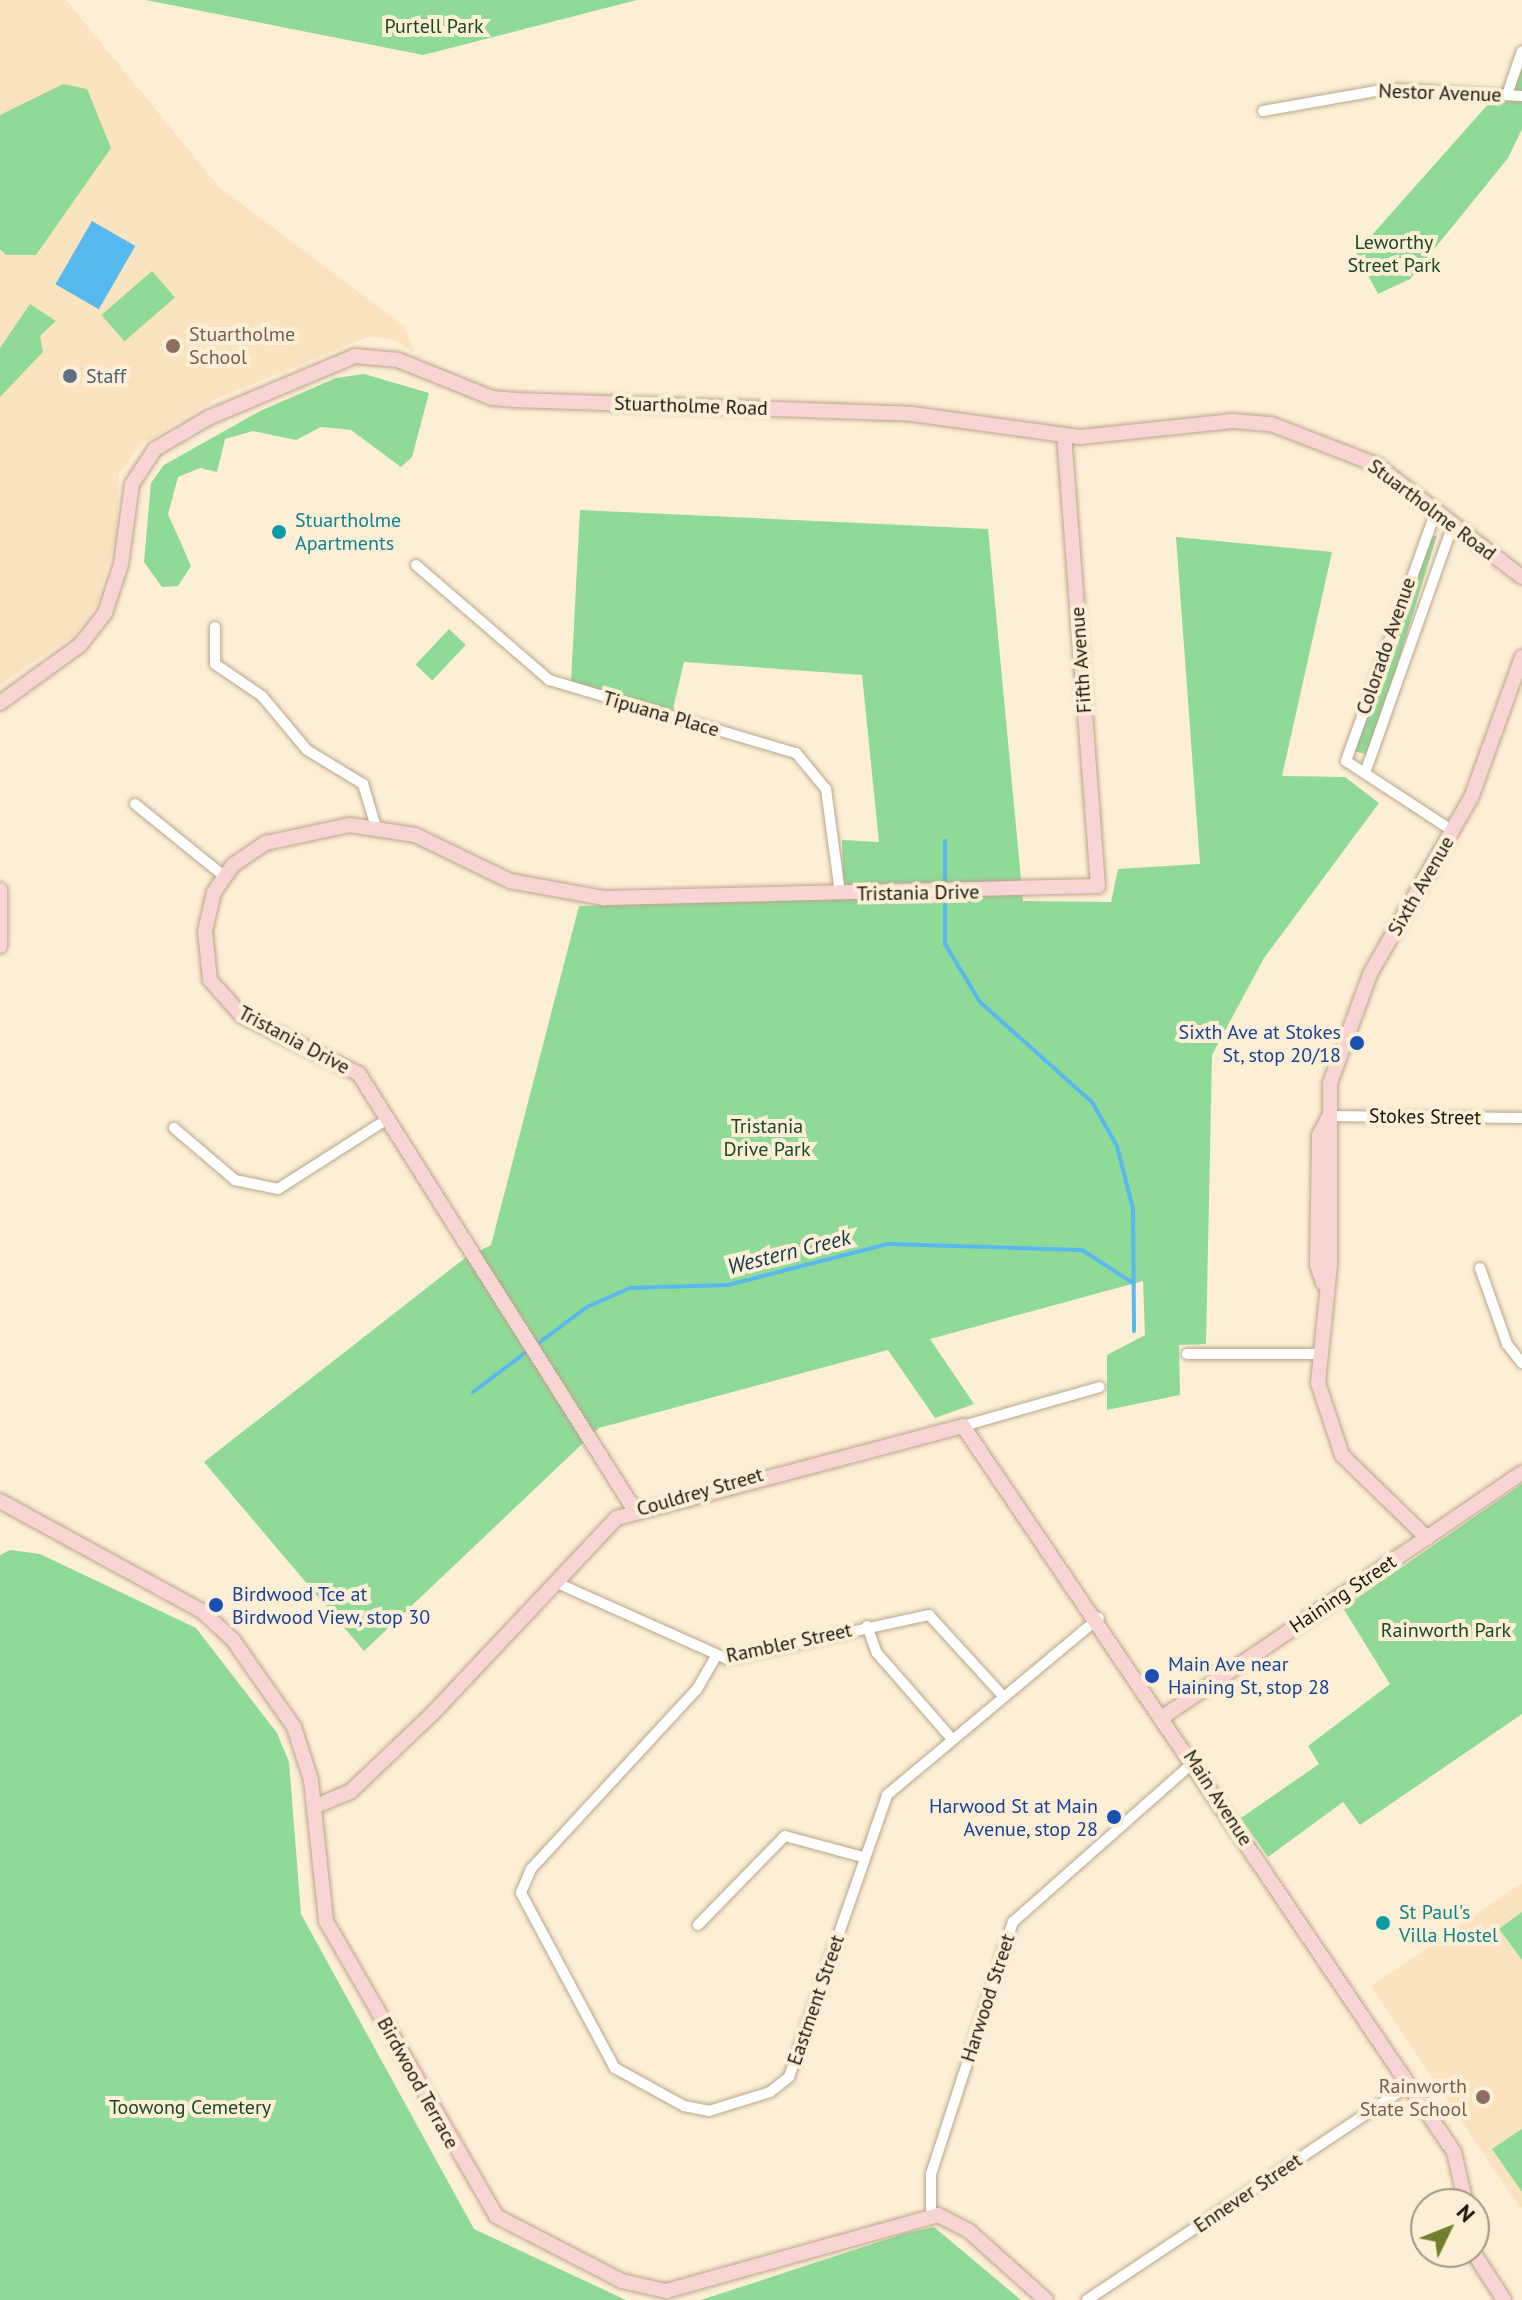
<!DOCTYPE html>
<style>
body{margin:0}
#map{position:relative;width:1522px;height:2300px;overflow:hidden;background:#fdeed6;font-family:"PT Sans",sans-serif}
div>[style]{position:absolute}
.built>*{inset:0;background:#f9e4bf}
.green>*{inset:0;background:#90da98;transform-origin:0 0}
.water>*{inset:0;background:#57b9ee;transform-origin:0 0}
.stream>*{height:4px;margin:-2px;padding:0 2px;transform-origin:2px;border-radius:2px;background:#57b9ee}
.roads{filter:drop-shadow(0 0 2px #b8a78b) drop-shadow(0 0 2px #b8a78b)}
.street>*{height:10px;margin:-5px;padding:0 5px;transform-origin:5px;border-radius:5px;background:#fff}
.secondary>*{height:14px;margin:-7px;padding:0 7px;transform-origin:7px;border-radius:7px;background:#f8d4d4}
.dots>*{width:22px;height:22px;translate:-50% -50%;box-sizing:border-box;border:4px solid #fdeed6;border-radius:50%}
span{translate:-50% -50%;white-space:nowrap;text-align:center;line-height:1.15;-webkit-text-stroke:8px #fdeed6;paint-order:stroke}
.park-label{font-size:20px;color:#164b20}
.street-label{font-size:20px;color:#1c160b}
.education-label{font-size:20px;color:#785e54}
.left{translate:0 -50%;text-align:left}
.right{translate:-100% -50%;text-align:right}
.service-label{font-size:20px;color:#4e5e75}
.culture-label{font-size:20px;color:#0d838f}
.transit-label{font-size:20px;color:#164399}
.water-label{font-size:22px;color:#0d384d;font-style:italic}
.north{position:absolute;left:1410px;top:2188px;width:80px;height:80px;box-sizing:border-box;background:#fdeed6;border:2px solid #a39885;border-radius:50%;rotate:47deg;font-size:22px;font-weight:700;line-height:32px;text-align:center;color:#1c160b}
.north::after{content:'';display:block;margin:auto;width:28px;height:36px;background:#72802e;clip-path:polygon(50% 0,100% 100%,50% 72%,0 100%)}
</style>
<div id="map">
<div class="built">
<div style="clip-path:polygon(0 0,66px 0,219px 187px,405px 327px,415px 353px,392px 339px,368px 337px,216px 399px,142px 444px,119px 473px,116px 536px,97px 604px,74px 635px,0 685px)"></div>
<div style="clip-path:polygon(1522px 1883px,1522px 2207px,1520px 2208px,1371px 1986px)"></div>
</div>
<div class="green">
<div style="clip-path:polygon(146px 0,637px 0,423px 55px)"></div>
<div style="clip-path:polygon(1522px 66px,1522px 129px,1508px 158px,1410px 279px,1378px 294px,1356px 253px)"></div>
<div style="clip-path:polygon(63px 84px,87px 89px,111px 148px,36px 255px,6px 255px,0 249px,0 115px)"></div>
<div style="left:152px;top:271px;width:35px;height:67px;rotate:49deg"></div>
<div style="clip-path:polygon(30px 304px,56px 321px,40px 336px,43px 352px,0 397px,0 348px)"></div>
<div style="clip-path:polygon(364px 374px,429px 393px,412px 457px,401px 467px,351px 430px,321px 427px,296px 440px,253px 431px,225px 439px,217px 472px,200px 468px,178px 477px,168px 514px,191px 566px,178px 586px,162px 587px,144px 562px,151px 483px,164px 465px,260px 411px,336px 378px)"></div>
<div style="clip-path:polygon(580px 510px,988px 529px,1023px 901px,1111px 902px,1118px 869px,1200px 864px,1176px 537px,1332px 552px,1282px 776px,1345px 777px,1379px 803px,1264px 958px,1212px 1055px,1206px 1344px,1179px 1345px,1180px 1395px,1107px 1410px,1107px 1355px,1145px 1335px,1143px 1281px,930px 1339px,974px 1404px,935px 1418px,888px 1350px,599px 1428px,364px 1651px,204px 1462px,465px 1258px,491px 1245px,579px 906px,844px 899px,842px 840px,879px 842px,862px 675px,684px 662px,672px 713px,571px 682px)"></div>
<div style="clip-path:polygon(1437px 535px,1370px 755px,1349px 750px,1431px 538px)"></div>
<div style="left:449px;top:629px;width:23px;height:49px;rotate:43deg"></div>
<div style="clip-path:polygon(1522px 1484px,1522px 1714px,1360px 1825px,1343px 1802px,1268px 1857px,1241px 1818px,1319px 1764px,1308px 1746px,1390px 1684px,1343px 1608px)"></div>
<div style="clip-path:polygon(10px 1550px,40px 1554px,196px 1628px,277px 1733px,289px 1762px,301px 1914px,474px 2229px,626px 2300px,0 2300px,0 1555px)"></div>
<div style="clip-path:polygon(1522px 1912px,1522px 1960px,1499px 1929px)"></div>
<div style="clip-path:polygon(1522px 2129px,1522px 2192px,1492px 2149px)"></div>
<div style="clip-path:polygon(934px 2227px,1021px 2300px,701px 2300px,906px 2233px)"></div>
</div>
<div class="water">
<div style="left:92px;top:221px;width:50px;height:73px;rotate:30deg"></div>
</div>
<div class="stream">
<div style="left:945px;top:880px;width:39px;rotate:-90deg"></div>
<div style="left:945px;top:905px;width:39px;rotate:90deg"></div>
<div style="left:945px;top:944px;width:68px;rotate:58.9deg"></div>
<div style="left:980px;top:1002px;width:150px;rotate:41.8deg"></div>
<div style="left:1092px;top:1102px;width:51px;rotate:60.4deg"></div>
<div style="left:1117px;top:1146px;width:65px;rotate:75.7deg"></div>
<div style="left:1133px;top:1209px;width:122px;rotate:89.5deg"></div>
<div style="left:536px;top:1345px;width:64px;rotate:-36.7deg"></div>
<div style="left:587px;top:1307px;width:47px;rotate:-23.8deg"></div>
<div style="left:630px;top:1288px;width:98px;rotate:-1.8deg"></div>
<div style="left:728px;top:1285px;width:165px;rotate:-14.4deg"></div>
<div style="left:888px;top:1244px;width:194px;rotate:1.8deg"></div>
<div style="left:1082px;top:1250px;width:61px;rotate:32.9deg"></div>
<div style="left:473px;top:1392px;width:70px;rotate:-36.9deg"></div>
</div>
<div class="roads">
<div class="street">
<div style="left:1507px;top:95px;width:46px;rotate:-71.2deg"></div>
<div style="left:1263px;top:111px;width:127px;rotate:-10deg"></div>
<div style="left:1388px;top:89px;width:134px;rotate:3deg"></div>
<div style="left:1436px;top:511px;width:266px;rotate:109.8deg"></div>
<div style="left:1346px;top:761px;width:128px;rotate:33.2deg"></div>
<div style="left:416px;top:565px;width:176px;rotate:40.8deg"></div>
<div style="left:549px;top:680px;width:258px;rotate:16.5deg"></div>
<div style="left:796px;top:753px;width:47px;rotate:50.2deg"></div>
<div style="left:826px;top:789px;width:105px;rotate:82.3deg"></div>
<div style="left:215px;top:627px;width:37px;rotate:90deg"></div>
<div style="left:215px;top:664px;width:57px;rotate:34.2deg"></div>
<div style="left:262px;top:696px;width:70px;rotate:50.2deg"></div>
<div style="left:307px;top:750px;width:66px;rotate:31.3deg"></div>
<div style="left:363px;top:784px;width:45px;rotate:73.2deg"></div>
<div style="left:1365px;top:773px;width:264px;rotate:-70.5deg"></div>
<div style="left:135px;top:804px;width:114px;rotate:39deg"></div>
<div style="left:1329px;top:1116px;width:193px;rotate:0.6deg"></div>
<div style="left:174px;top:1128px;width:80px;rotate:40.4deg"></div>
<div style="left:235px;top:1180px;width:44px;rotate:11.8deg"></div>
<div style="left:278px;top:1189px;width:132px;rotate:-32.6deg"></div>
<div style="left:1480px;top:1268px;width:81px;rotate:70.4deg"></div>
<div style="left:1507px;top:1344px;width:24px;rotate:52deg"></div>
<div style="left:1187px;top:1354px;width:130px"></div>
<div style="left:963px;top:1426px;width:142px;rotate:-15.9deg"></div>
<div style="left:555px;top:1582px;width:188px;rotate:24.1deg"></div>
<div style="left:727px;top:1659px;width:207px;rotate:-12.3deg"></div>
<div style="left:929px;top:1615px;width:108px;rotate:47.6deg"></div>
<div style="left:867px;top:1626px;width:29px;rotate:70deg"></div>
<div style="left:877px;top:1653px;width:114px;rotate:48.9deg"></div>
<div style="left:715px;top:1658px;width:36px;rotate:120deg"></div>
<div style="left:697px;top:1689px;width:245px;rotate:132.7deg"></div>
<div style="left:531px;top:1869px;width:26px;rotate:113deg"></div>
<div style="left:521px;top:1893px;width:199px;rotate:61.8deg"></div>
<div style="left:615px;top:2068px;width:79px;rotate:28.8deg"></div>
<div style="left:684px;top:2106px;width:25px;rotate:11deg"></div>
<div style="left:709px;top:2111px;width:64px;rotate:-17.3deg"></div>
<div style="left:770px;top:2092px;width:24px;rotate:-38deg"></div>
<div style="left:789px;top:2077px;width:299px;rotate:-70.8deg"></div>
<div style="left:887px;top:1795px;width:276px;rotate:-39.9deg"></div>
<div style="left:698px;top:1925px;width:124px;rotate:-45.7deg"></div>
<div style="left:785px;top:1836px;width:81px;rotate:15.1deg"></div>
<div style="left:931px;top:2214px;width:40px;rotate:-90deg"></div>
<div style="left:931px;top:2174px;width:265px;rotate:-72deg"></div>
<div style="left:1013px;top:1922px;width:242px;rotate:-41.5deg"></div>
<div style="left:1087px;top:2300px;width:387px;rotate:-33.7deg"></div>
</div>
<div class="secondary">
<div style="left:0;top:703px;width:99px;rotate:-35.9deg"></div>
<div style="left:80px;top:645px;width:41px;rotate:-52deg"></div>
<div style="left:105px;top:613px;width:52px;rotate:-71.9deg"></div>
<div style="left:121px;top:564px;width:81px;rotate:-82.2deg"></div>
<div style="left:132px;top:484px;width:42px;rotate:-56.7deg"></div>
<div style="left:155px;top:449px;width:64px;rotate:-30.2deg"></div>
<div style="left:210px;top:417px;width:157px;rotate:-22.8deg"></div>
<div style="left:355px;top:356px;width:43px;rotate:5.3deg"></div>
<div style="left:398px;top:360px;width:101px;rotate:22deg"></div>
<div style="left:492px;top:398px;width:24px;rotate:5deg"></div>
<div style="left:516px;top:400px;width:396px;rotate:2deg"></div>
<div style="left:912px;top:414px;width:171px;rotate:7.8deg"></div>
<div style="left:1081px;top:437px;width:153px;rotate:-6deg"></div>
<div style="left:1233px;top:421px;width:38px;rotate:5deg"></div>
<div style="left:1271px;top:424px;width:114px;rotate:21.1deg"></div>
<div style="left:1377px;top:465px;width:183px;rotate:37.7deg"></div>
<div style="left:0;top:890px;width:56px;rotate:90deg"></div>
<div style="left:1323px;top:1283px;width:19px;rotate:-108deg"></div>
<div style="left:1317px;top:1265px;width:130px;rotate:-89.1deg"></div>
<div style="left:1319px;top:1135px;width:21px;rotate:-62deg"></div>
<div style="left:0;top:1501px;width:230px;rotate:28.6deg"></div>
<div style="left:202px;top:1611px;width:42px;rotate:43.1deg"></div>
<div style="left:233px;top:1640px;width:106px;rotate:55deg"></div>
<div style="left:294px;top:1727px;width:56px;rotate:72.2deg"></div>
<div style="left:311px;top:1780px;width:142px;rotate:83.9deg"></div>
<div style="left:326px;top:1921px;width:340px;rotate:60deg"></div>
<div style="left:496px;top:2216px;width:142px;rotate:27.3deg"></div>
<div style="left:622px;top:2281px;width:45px;rotate:12.8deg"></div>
<div style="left:666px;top:2291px;width:282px;rotate:-15.6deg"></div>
<div style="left:938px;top:2215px;width:35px;rotate:27deg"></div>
<div style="left:969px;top:2231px;width:103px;rotate:41.9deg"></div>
<div style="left:634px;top:1509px;width:515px;rotate:-122.3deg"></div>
<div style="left:359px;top:1074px;width:131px;rotate:-153.6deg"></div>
<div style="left:242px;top:1016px;width:48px;rotate:-131.6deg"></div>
<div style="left:210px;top:980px;width:49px;rotate:-95.8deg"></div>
<div style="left:205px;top:931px;width:40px;rotate:-77deg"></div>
<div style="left:214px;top:892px;width:33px;rotate:-55deg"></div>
<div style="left:233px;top:865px;width:40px;rotate:-34deg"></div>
<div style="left:266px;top:843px;width:85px;rotate:-12.2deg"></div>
<div style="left:349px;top:825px;width:67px;rotate:8.6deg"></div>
<div style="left:415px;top:835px;width:106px;rotate:25.8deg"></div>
<div style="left:510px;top:881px;width:96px;rotate:10.3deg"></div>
<div style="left:604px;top:898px;width:494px;rotate:-1.4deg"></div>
<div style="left:1098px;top:886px;width:452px;rotate:-94.3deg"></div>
<div style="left:1427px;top:1538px;width:119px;rotate:-135.7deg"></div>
<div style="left:1342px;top:1455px;width:76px;rotate:-108.4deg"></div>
<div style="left:1318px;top:1383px;width:120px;rotate:-84.2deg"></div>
<div style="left:1330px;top:1264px;width:181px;rotate:-90deg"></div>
<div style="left:1330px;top:1083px;width:116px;rotate:-69.8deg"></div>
<div style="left:1370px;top:974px;width:203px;rotate:-60.2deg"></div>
<div style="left:1471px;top:798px;width:150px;rotate:-70.1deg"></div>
<div style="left:1164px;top:1716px;width:433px;rotate:-34.2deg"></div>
<div style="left:314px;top:1807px;width:39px;rotate:-23deg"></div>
<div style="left:350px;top:1792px;width:113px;rotate:-43.6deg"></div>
<div style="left:432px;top:1714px;width:270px;rotate:-46.7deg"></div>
<div style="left:617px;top:1518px;width:358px;rotate:-14.9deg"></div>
<div style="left:963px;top:1426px;width:876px;rotate:55.93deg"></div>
<div style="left:1454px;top:2152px;width:53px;rotate:77deg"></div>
<div style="left:1473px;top:2252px;width:57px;rotate:57.1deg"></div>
</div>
</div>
<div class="dots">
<div style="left:173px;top:346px;background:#8d6e63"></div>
<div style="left:70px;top:376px;background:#5c6f8a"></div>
<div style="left:279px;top:532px;background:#0f9aa8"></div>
<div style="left:1357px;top:1043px;background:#1a4fb4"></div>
<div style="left:216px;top:1605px;background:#1a4fb4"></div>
<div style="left:1152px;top:1676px;background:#1a4fb4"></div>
<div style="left:1114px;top:1817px;background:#1a4fb4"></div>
<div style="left:1383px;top:1923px;background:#0f9aa8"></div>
<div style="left:1483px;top:2097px;background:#8d6e63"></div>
</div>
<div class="park-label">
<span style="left:434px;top:26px">Purtell Park</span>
<span style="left:1394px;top:254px">Leworthy<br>Street Park</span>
<span style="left:767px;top:1138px">Tristania<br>Drive Park</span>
<span style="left:1446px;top:1630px">Rainworth Park</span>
<span style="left:190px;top:2107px">Toowong Cemetery</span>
</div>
<div class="street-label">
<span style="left:1440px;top:93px;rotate:2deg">Nestor Avenue</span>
<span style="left:691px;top:406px;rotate:2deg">Stuartholme Road</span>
<span style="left:1432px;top:510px;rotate:37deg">Stuartholme Road</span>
<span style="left:1386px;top:646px;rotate:-71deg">Colorado Avenue</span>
<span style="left:1081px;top:660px;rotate:-94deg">Fifth Avenue</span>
<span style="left:661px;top:714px;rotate:16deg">Tipuana Place</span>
<span style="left:1421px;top:886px;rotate:-60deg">Sixth Avenue</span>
<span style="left:918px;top:893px;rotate:-1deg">Tristania Drive</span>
<span style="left:294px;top:1040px;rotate:28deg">Tristania Drive</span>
<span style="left:1425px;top:1117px;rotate:1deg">Stokes Street</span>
<span style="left:700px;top:1492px;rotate:-16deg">Couldrey Street</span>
<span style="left:1343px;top:1594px;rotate:-34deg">Haining Street</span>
<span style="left:789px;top:1643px;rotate:-12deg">Rambler Street</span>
<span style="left:1218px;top:1798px;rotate:57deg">Main Avenue</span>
<span style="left:988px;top:1998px;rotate:-72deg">Harwood Street</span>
<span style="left:816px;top:2000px;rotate:-71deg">Eastment Street</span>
<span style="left:418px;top:2083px;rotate:61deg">Birdwood Terrace</span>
<span style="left:1248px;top:2193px;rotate:-34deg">Ennever Street</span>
</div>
<div class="education-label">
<span class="left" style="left:189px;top:346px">Stuartholme<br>School</span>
<span class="right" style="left:1467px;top:2098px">Rainworth<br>State School</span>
</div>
<div class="service-label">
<span class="left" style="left:86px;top:376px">Staff</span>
</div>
<div class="culture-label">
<span class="left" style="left:295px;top:532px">Stuartholme<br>Apartments</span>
<span class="left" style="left:1399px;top:1924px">St Paul's<br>Villa Hostel</span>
</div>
<div class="transit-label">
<span class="right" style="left:1341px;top:1044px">Sixth Ave at Stokes<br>St, stop 20/18</span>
<span class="left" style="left:232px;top:1606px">Birdwood Tce at<br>Birdwood View, stop 30</span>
<span class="left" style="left:1168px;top:1676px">Main Ave near<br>Haining St, stop 28</span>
<span class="right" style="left:1098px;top:1818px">Harwood St at Main<br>Avenue, stop 28</span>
</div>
<div class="water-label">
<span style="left:789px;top:1252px;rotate:-14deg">Western Creek</span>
</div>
<div class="north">N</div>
</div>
